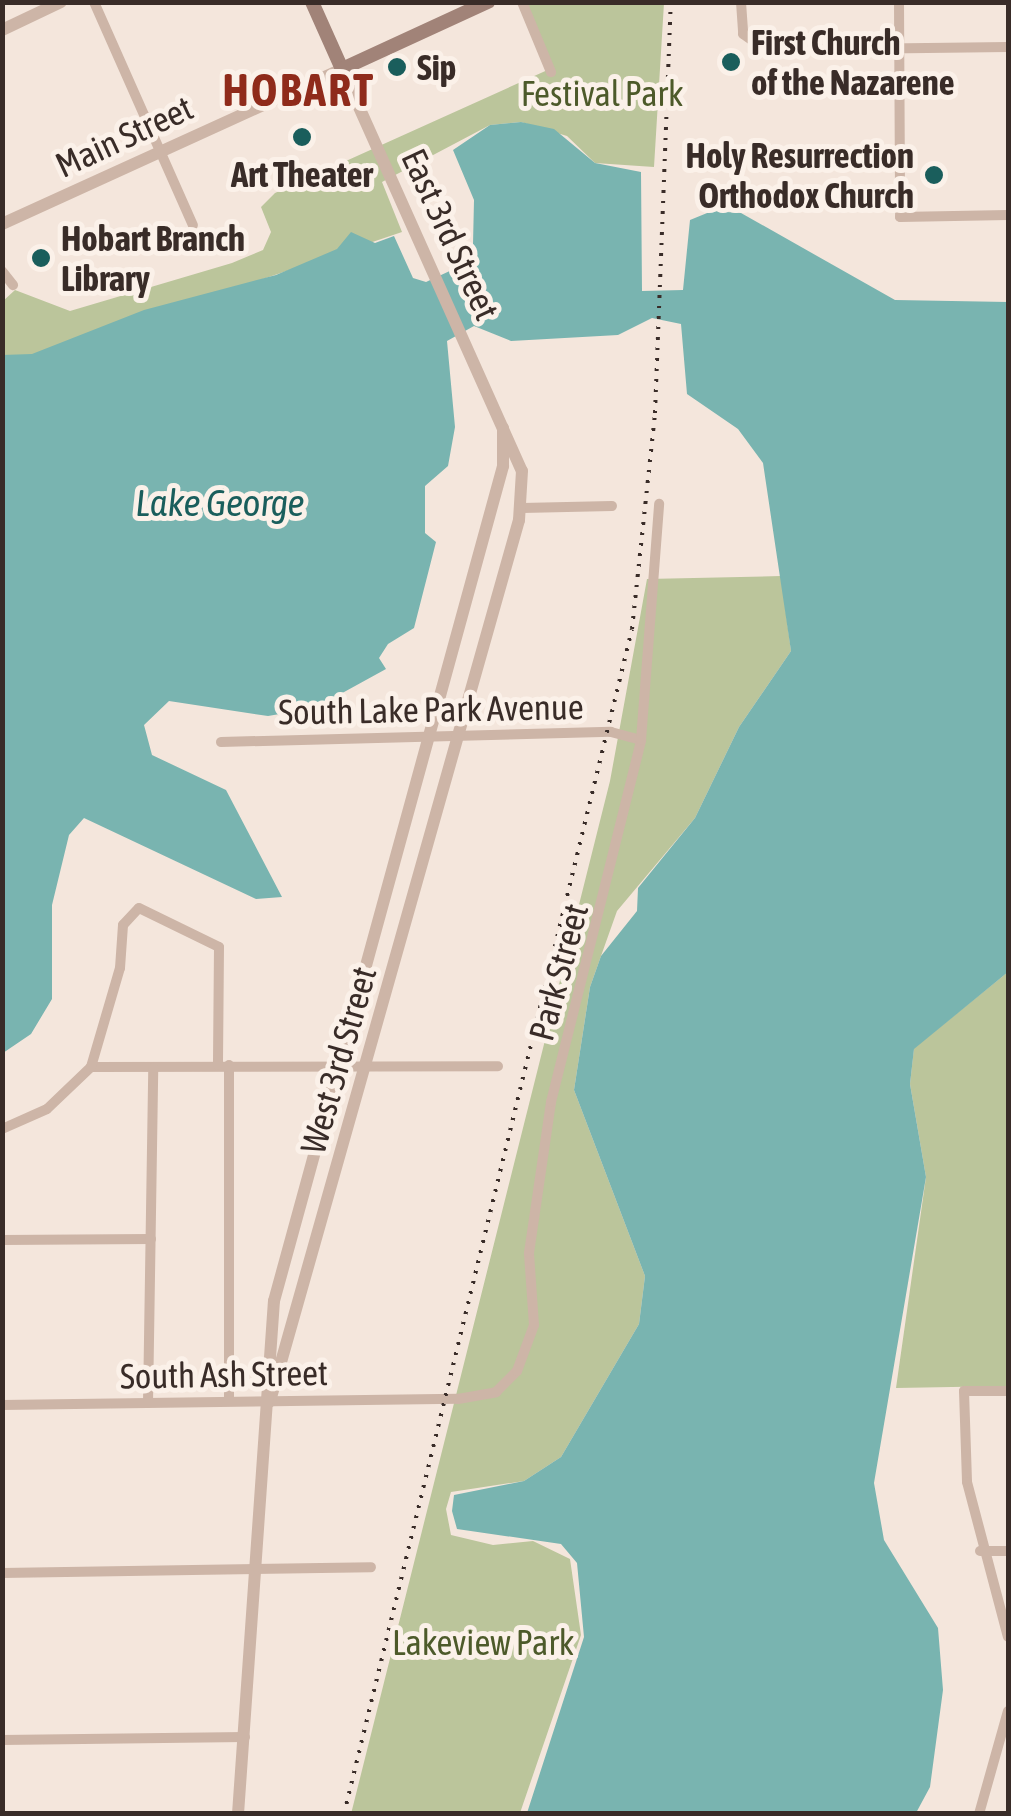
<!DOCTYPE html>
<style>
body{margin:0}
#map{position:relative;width:1011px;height:1816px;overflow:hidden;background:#f4e6dc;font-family:"Asap Condensed",sans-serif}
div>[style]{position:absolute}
.green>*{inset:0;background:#bbc59b}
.water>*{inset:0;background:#79b4b0}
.minor>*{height:10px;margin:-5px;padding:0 5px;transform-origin:5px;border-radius:5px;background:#cdb5a7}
.tertiary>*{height:12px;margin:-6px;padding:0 6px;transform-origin:6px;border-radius:6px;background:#cdb5a7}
.secondary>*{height:14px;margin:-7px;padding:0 7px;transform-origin:7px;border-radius:7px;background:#a18378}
.rail>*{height:4px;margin-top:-2px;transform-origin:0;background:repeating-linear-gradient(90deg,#392c28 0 2.5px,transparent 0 10.5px)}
.dots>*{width:28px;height:28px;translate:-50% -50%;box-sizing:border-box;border:5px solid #fbf1e9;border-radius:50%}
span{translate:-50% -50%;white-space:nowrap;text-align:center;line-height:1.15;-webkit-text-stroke:10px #fbf1e9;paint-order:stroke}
.poi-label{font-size:35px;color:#392c28;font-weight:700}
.left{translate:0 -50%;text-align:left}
.right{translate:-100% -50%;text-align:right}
.park-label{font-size:35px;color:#4d5a2a}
.street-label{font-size:35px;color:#392c28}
.water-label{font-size:38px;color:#1a5e5c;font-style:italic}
.district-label{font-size:45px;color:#8f2b1b;font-weight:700;letter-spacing:2.5px}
.frame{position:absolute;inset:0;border:5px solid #392c28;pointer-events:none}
</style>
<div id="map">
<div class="green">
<div style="clip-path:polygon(524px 3px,664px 3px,654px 167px,595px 163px,567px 136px,521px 122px,490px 125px,382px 182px,402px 232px,3px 367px,2px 302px,15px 290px,70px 311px,232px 263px,263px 250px,271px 232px,261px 207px,275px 193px,552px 68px)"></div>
<div style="clip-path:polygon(781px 576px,791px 651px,739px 727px,695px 818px,617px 911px,590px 987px,574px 1090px,645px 1276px,639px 1324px,561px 1457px,524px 1481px,451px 1492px,446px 1509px,451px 1535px,493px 1545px,533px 1541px,570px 1559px,581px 1635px,520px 1813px,351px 1814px,610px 781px,647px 579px)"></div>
<div style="clip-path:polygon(1008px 972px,1008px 1386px,896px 1388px,926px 1177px,910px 1084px,914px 1048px)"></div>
</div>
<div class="water">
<div style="clip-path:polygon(521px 122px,554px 129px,595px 163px,641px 172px,642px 291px,683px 290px,690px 220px,712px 211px,741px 213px,895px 300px,1008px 302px,1008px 972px,914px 1049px,910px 1084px,926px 1177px,874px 1483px,884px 1540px,938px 1628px,943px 1690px,930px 1787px,916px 1813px,527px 1813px,584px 1637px,577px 1563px,561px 1544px,457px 1529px,452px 1511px,454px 1495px,524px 1481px,561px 1457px,639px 1324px,645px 1276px,574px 1090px,590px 987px,601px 956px,637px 911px,638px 888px,695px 818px,739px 727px,791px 651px,763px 463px,738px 429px,687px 394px,681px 324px,652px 318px,618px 335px,511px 341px,474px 326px,447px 341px,455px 427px,448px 466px,425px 486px,425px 533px,436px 542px,414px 628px,388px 644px,379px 658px,386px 669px,315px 708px,268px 716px,169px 701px,144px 725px,152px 755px,226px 790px,282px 897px,256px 899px,84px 818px,69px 835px,52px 905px,52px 999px,31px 1034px,3px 1053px,2px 355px,32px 354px,144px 310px,276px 275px,337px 249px,351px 232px,375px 243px,394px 236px,413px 278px,426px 282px,454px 269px,473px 244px,474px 200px,453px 150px,490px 125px)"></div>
</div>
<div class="minor">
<div style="left:94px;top:2px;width:244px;rotate:66.1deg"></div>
<div style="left:522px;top:2px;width:76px;rotate:67.5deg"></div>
<div style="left:741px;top:2px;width:32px;rotate:86deg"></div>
<div style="left:743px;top:34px;width:28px;rotate:35deg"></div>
<div style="left:766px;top:50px;width:242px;rotate:-0.7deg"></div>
<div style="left:899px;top:2px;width:215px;rotate:89.7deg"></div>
<div style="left:900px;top:217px;width:108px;rotate:-1.1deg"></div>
<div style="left:2px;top:271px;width:18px;rotate:52deg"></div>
<div style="left:522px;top:508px;width:90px;rotate:-1.3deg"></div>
<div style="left:221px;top:742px;width:390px;rotate:-1.5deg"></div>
<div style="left:611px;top:732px;width:31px;rotate:15deg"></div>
<div style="left:229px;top:1065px;width:336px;rotate:90deg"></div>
<div style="left:91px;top:1067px;width:407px;rotate:-0.1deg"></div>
<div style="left:2px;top:1129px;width:49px;rotate:-24deg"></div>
<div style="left:47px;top:1109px;width:61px;rotate:-43.7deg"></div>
<div style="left:91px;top:1067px;width:103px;rotate:-73.7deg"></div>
<div style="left:120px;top:968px;width:43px;rotate:-86deg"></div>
<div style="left:123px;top:925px;width:23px;rotate:-47deg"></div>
<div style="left:139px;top:908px;width:89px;rotate:26deg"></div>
<div style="left:219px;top:947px;width:118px;rotate:90.5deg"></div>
<div style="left:2px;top:1240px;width:149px;rotate:-0.4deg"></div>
<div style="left:1008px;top:1391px;width:44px;rotate:180deg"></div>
<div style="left:964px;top:1391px;width:91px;rotate:88.1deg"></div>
<div style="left:967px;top:1482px;width:160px;rotate:75.2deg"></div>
<div style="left:148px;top:1403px;width:335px;rotate:-89.1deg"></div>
<div style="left:2px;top:1405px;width:456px;rotate:-0.8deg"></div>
<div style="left:458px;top:1399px;width:39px;rotate:-10deg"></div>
<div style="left:496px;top:1392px;width:30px;rotate:-45deg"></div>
<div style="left:517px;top:1371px;width:49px;rotate:-69.7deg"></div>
<div style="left:534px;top:1325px;width:72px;rotate:-94deg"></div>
<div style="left:529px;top:1253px;width:153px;rotate:-81.7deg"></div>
<div style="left:551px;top:1102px;width:373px;rotate:-76deg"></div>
<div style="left:641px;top:740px;width:237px;rotate:-85.6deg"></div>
<div style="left:980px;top:1551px;width:28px"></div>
<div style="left:2px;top:1573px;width:369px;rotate:-0.9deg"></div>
<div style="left:2px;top:1740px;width:243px;rotate:-0.7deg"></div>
<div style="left:979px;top:1814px;width:107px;rotate:-74.3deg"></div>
</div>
<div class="tertiary">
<div style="left:2px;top:30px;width:65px;rotate:-25.4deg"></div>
<div style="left:2px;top:224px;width:374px;rotate:-24.5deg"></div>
<div style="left:342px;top:69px;width:440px;rotate:65.9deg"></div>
<div style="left:522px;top:471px;width:49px;rotate:93.5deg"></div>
<div style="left:519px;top:520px;width:916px;rotate:105.78deg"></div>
<div style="left:238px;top:1814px;width:514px;rotate:-85.99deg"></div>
<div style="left:274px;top:1301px;width:866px;rotate:-74.66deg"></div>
<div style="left:503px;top:466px;width:38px;rotate:-90deg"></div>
</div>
<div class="secondary">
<div style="left:312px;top:2px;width:73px;rotate:65.9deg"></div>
<div style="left:342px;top:69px;width:161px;rotate:-24.7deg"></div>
</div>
<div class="rail">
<div style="left:344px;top:1814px;width:1219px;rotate:-76.34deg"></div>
<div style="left:632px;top:629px;width:217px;rotate:-83.9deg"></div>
<div style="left:655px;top:413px;width:411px;rotate:-87.8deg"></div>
</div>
<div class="dots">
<div style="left:731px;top:62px;background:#1a5e5c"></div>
<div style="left:397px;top:67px;background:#1a5e5c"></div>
<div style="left:302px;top:137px;background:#1a5e5c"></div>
<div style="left:934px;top:175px;background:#1a5e5c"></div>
<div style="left:41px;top:258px;background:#1a5e5c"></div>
</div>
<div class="poi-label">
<span class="left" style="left:751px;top:62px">First Church<br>of the Nazarene</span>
<span class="left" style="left:417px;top:67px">Sip</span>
<span class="right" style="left:914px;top:175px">Holy Resurrection<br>Orthodox Church</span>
<span style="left:302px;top:174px">Art Theater</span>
<span class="left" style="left:61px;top:258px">Hobart Branch<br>Library</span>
</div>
<div class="park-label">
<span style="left:602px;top:93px">Festival Park</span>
<span style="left:483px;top:1642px">Lakeview Park</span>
</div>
<div class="street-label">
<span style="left:124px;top:136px;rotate:-25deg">Main Street</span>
<span style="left:451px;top:234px;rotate:65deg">East 3rd Street</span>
<span style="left:431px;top:709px;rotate:-1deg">South Lake Park Avenue</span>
<span style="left:558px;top:972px;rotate:-75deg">Park Street</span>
<span style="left:338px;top:1060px;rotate:-74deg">West 3rd Street</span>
<span style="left:224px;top:1374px;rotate:-1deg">South Ash Street</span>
</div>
<div class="water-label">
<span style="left:220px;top:503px">Lake George</span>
</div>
<div class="district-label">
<span style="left:299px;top:91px">HOBART</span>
</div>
<div class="frame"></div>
</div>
